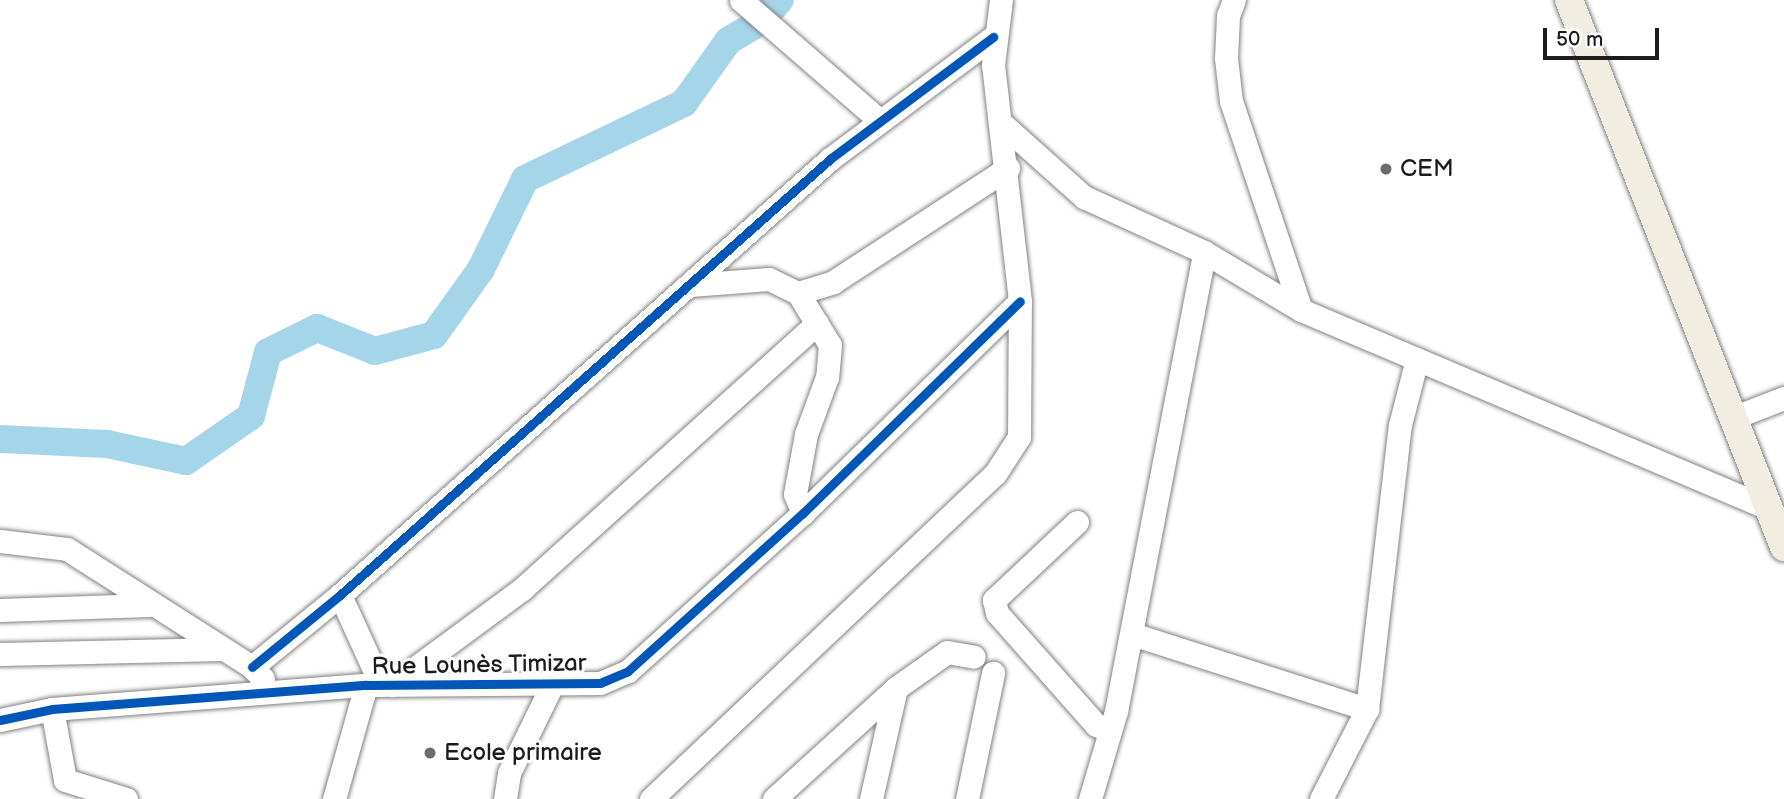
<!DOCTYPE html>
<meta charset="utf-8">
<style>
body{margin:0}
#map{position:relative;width:1784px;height:799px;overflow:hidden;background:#fff;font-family:"Balsamiq Sans",sans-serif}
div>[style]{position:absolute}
.river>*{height:28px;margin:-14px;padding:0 14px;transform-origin:14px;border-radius:14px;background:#a5d5e8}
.roads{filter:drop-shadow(0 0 2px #828282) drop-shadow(0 0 2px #828282)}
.minor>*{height:23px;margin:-11.5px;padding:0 11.5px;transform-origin:11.5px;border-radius:11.5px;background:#fff}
.major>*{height:28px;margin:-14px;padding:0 14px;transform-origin:14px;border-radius:14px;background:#f1ede1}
.cycleway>*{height:9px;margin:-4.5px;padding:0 4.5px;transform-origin:4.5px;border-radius:4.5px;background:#0057b8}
.dots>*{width:19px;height:19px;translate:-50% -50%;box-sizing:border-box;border:4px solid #fff;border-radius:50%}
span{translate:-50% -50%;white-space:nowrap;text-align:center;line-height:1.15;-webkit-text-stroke:6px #fff;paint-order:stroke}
.poi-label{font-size:24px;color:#1c1c1c}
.left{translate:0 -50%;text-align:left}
.street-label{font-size:24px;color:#1c1c1c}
.scale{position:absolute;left:1543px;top:28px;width:116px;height:32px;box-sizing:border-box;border:4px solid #1c1c1c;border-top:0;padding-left:9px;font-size:21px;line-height:24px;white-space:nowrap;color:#1c1c1c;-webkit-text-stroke:5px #fff;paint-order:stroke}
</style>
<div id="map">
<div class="river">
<div style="left:0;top:439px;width:107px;rotate:2.7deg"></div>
<div style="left:107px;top:444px;width:81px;rotate:12.1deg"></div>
<div style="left:186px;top:461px;width:79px;rotate:-34.7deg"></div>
<div style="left:251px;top:416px;width:66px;rotate:-75.1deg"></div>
<div style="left:268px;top:352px;width:55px;rotate:-26.1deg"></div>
<div style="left:317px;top:328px;width:62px;rotate:21.6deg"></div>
<div style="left:375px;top:351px;width:61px;rotate:-15.2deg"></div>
<div style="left:434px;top:335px;width:81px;rotate:-54.5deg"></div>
<div style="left:481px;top:269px;width:100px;rotate:-63.9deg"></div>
<div style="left:525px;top:179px;width:176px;rotate:-25.5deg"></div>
<div style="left:684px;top:103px;width:76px;rotate:-54.6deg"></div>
<div style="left:728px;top:41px;width:39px;rotate:-31deg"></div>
<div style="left:761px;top:21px;width:28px;rotate:-48deg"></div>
</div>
<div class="roads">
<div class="minor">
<div style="left:741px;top:0;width:183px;rotate:41deg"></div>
<div style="left:1234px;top:0;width:17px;rotate:111deg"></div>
<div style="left:1228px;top:16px;width:42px;rotate:92.7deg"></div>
<div style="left:1226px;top:58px;width:43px;rotate:83.4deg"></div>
<div style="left:1231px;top:101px;width:220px;rotate:71.5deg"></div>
<div style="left:1000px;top:122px;width:113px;rotate:41.8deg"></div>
<div style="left:1084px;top:197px;width:132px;rotate:24.6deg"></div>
<div style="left:1204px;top:252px;width:113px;rotate:30.9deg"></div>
<div style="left:1301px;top:310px;width:507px;rotate:22.98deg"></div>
<div style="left:690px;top:285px;width:79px;rotate:-4.3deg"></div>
<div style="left:769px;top:279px;width:32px;rotate:26deg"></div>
<div style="left:798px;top:293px;width:61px;rotate:58.4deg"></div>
<div style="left:830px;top:345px;width:32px;rotate:95deg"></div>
<div style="left:827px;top:377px;width:61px;rotate:110.2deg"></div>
<div style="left:806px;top:434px;width:61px;rotate:100.4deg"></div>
<div style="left:795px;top:494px;width:21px;rotate:67deg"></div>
<div style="left:798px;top:293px;width:37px;rotate:-17deg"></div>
<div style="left:833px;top:282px;width:209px;rotate:-33.1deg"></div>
<div style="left:1735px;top:417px;width:53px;rotate:-21.2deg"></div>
<div style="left:1077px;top:522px;width:114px;rotate:136.8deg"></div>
<div style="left:994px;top:600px;width:13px;rotate:77deg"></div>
<div style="left:997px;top:613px;width:149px;rotate:48.5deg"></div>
<div style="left:1096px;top:725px;width:15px;rotate:23deg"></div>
<div style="left:0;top:541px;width:67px;rotate:6.8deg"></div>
<div style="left:67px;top:549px;width:219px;rotate:32.5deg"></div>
<div style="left:252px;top:667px;width:16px;rotate:47deg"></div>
<div style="left:340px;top:595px;width:99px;rotate:65.5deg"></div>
<div style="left:0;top:610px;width:149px;rotate:-1.9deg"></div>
<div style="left:1132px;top:634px;width:247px;rotate:17.7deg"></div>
<div style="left:0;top:654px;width:223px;rotate:-1.3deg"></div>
<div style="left:252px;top:667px;width:114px;rotate:-39.3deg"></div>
<div style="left:340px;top:595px;width:656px;rotate:-41.66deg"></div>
<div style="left:830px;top:159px;width:204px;rotate:-36.8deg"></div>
<div style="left:392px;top:685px;width:162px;rotate:-36.4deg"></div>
<div style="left:522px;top:589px;width:397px;rotate:-42deg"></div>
<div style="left:896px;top:688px;width:62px;rotate:-35.2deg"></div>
<div style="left:947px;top:652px;width:27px;rotate:10deg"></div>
<div style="left:52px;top:709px;width:72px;rotate:79.6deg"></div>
<div style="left:65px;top:780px;width:64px;rotate:17.3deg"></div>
<div style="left:0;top:720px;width:53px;rotate:-11.9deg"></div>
<div style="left:52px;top:709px;width:315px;rotate:-4.4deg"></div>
<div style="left:366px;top:685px;width:234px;rotate:-0.5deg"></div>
<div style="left:600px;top:683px;width:30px;rotate:-23deg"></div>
<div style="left:628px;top:671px;width:236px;rotate:-42.1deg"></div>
<div style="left:803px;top:513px;width:303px;rotate:-44.3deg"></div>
<div style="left:334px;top:799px;width:118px;rotate:-74.3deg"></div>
<div style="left:505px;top:799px;width:26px;rotate:-81deg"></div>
<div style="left:509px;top:773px;width:96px;rotate:-64deg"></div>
<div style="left:651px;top:799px;width:473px;rotate:-43.4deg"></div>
<div style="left:995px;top:474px;width:44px;rotate:-57deg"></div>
<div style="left:1019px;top:437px;width:136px;rotate:-89.6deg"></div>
<div style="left:1020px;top:301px;width:238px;rotate:-96.5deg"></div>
<div style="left:993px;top:65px;width:65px;rotate:-83deg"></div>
<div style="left:774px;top:799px;width:165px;rotate:-42.3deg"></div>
<div style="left:896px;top:688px;width:114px;rotate:102.7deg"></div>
<div style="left:967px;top:799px;width:129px;rotate:-78.3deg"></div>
<div style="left:1090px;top:799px;width:92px;rotate:-73.5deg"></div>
<div style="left:1116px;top:711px;width:467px;rotate:-79.1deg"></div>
<div style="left:1321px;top:799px;width:101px;rotate:-62.9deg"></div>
<div style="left:1367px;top:709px;width:286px;rotate:-83.4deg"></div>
<div style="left:1400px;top:425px;width:68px;rotate:-75.6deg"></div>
</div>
<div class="major">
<div style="left:1569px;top:0;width:588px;rotate:68.54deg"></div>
</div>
</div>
<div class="cycleway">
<div style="left:252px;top:667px;width:114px;rotate:-39.3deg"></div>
<div style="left:340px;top:595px;width:656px;rotate:-41.66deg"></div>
<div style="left:830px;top:159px;width:204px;rotate:-36.8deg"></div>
<div style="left:0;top:720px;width:53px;rotate:-11.9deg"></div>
<div style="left:52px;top:709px;width:315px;rotate:-4.4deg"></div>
<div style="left:366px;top:685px;width:234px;rotate:-0.5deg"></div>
<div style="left:600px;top:683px;width:30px;rotate:-23deg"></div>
<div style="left:628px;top:671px;width:236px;rotate:-42.1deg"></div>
<div style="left:803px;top:513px;width:303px;rotate:-44.3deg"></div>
</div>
<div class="dots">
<div style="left:1386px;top:169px;background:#6b6b6b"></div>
<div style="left:430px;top:753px;background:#6b6b6b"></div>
</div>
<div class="poi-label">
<span class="left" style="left:1400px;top:169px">CEM</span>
<span class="left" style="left:444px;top:753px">Ecole primaire</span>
</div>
<div class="street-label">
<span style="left:479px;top:665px;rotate:-1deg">Rue Lounès Timizar</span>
</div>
<div class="scale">50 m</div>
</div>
